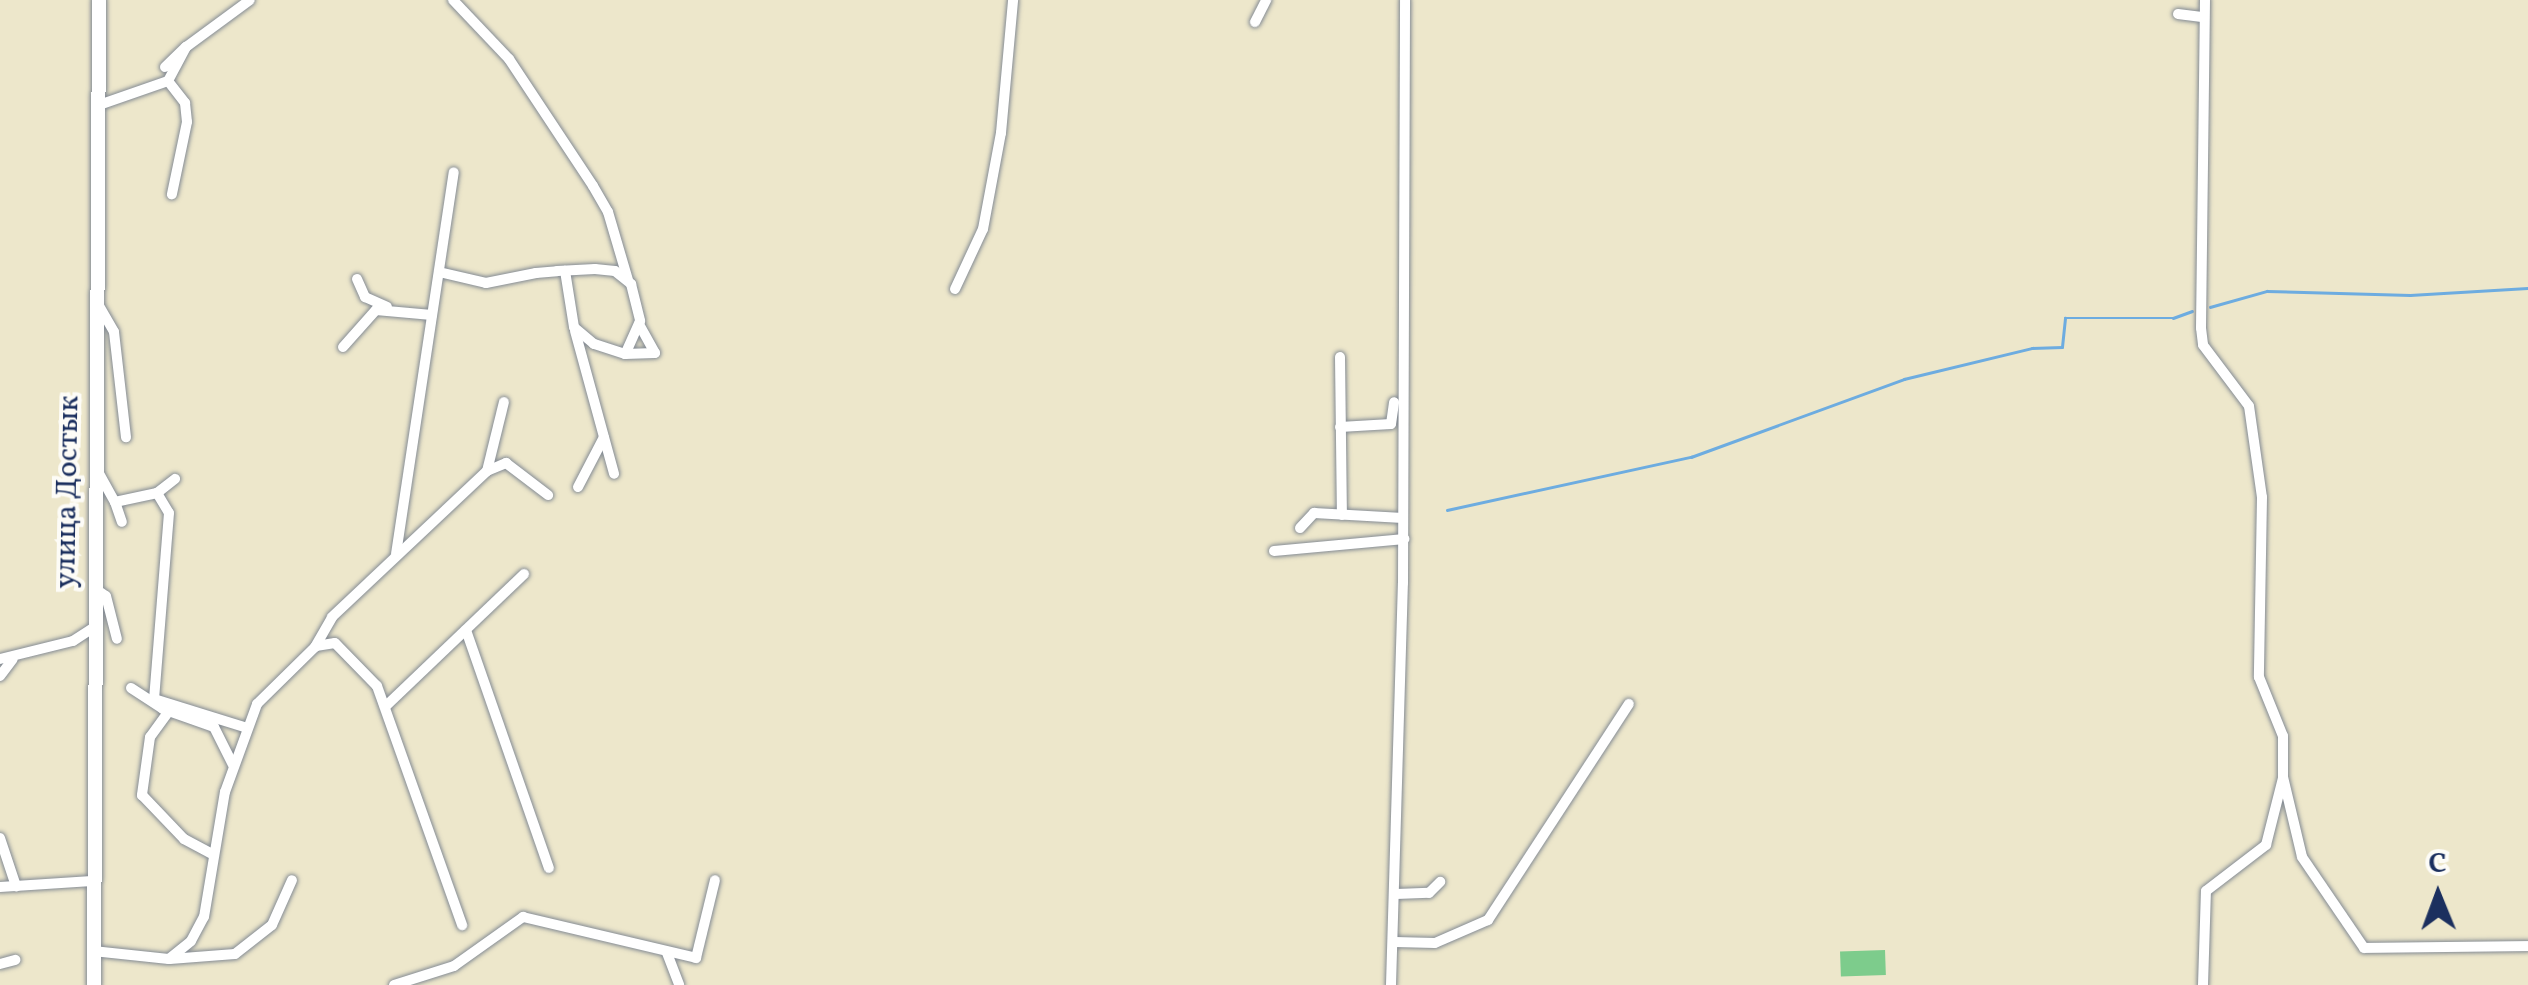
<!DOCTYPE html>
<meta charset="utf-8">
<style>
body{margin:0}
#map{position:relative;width:2528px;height:985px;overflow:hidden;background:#ede7cb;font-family:Vollkorn,serif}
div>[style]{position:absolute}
.green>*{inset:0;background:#7dcc8c;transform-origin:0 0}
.stream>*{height:2.5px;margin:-1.25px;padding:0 1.25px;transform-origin:1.25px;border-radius:1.25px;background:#6dace0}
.roads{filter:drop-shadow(0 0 2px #848b94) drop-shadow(0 0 2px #848b94)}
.street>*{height:10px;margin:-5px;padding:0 5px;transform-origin:5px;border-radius:5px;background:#fff}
.secondary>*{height:14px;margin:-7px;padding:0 7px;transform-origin:7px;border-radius:7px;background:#fff}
span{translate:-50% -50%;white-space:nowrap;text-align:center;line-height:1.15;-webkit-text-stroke:8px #fdfcf7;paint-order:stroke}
.street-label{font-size:30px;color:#1b2f5e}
.north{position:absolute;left:2388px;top:845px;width:100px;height:100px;-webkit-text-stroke:8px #fdfcf7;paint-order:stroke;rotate:359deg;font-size:28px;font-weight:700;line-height:40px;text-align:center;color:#1b2f5e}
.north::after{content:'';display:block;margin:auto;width:35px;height:45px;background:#1b2f5e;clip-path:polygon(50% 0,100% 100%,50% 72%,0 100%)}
</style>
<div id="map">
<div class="green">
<div style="left:1885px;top:950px;width:25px;height:45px;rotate:88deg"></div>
</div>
<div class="stream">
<div style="left:2210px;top:307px;width:59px;rotate:-15.7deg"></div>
<div style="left:2267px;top:291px;width:143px;rotate:1.6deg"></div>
<div style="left:2410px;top:295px;width:118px;rotate:-3.4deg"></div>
<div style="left:1447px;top:510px;width:250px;rotate:-12.3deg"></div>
<div style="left:1691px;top:457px;width:227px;rotate:-20.1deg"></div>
<div style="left:1904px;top:379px;width:132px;rotate:-13.6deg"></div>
<div style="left:2032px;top:348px;width:30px;rotate:-2deg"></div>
<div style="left:2062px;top:347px;width:29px;rotate:-84deg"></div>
<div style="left:2065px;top:318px;width:108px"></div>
<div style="left:2173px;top:318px;width:20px;rotate:-20deg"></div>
</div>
<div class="roads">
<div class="street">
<div style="left:453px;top:0;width:81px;rotate:46.5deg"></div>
<div style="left:509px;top:59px;width:152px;rotate:56.5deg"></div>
<div style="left:593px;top:186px;width:30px;rotate:60deg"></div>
<div style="left:608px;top:212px;width:71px;rotate:73.6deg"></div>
<div style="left:2205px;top:0;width:328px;rotate:90.7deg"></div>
<div style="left:2201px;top:328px;width:17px;rotate:83deg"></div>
<div style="left:2203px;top:345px;width:76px;rotate:53deg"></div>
<div style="left:2249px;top:406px;width:92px;rotate:81.9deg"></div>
<div style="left:2262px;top:497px;width:180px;rotate:91deg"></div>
<div style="left:2259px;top:677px;width:64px;rotate:67.9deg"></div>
<div style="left:2283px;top:736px;width:41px;rotate:90deg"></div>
<div style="left:2283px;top:777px;width:82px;rotate:76.6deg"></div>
<div style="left:2302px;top:857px;width:110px;rotate:55.7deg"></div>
<div style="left:2364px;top:948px;width:164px;rotate:-0.7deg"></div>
<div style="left:2178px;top:14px;width:26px;rotate:7deg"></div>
<div style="left:1255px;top:22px;width:25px;rotate:-63deg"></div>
<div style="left:165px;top:67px;width:29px;rotate:-44deg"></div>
<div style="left:168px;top:81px;width:28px;rotate:52deg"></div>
<div style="left:185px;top:103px;width:19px;rotate:84deg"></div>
<div style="left:187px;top:122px;width:74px;rotate:101.8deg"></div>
<div style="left:99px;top:105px;width:73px;rotate:-19.2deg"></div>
<div style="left:168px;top:81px;width:38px;rotate:-62deg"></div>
<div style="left:186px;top:47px;width:79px;rotate:-36.3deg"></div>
<div style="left:439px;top:272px;width:48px;rotate:13.2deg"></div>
<div style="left:486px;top:283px;width:51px;rotate:-11.3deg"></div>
<div style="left:536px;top:273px;width:21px;rotate:-5deg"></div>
<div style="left:557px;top:271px;width:38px;rotate:-3deg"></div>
<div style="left:595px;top:269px;width:20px;rotate:6deg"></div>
<div style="left:615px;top:271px;width:21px;rotate:39deg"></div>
<div style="left:631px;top:284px;width:38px;rotate:76deg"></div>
<div style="left:640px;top:321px;width:36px;rotate:114deg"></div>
<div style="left:625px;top:354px;width:33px;rotate:-162deg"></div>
<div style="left:594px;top:344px;width:26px;rotate:-140deg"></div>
<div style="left:574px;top:327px;width:57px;rotate:-99.1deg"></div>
<div style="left:357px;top:279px;width:20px;rotate:66deg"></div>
<div style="left:365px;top:297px;width:24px;rotate:24deg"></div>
<div style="left:955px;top:289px;width:66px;rotate:-65deg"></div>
<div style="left:983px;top:229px;width:98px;rotate:-79.4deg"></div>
<div style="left:1001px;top:133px;width:134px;rotate:-84.8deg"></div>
<div style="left:98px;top:304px;width:32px;rotate:60deg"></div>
<div style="left:114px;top:332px;width:106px;rotate:83.5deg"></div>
<div style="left:575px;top:331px;width:148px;rotate:74.7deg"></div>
<div style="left:343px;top:347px;width:50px;rotate:-48.3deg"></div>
<div style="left:376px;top:310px;width:56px;rotate:5.1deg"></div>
<div style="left:625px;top:354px;width:30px;rotate:-2deg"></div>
<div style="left:655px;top:353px;width:33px;rotate:-119deg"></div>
<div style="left:1340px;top:357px;width:158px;rotate:89.3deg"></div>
<div style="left:1340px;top:427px;width:51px;rotate:-3.4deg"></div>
<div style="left:1391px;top:424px;width:22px;rotate:-82deg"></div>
<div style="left:96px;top:468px;width:39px;rotate:61deg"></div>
<div style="left:115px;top:502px;width:43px;rotate:-12.1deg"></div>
<div style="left:157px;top:493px;width:23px;rotate:59deg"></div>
<div style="left:169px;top:513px;width:187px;rotate:94.6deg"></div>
<div style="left:154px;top:699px;width:97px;rotate:17.3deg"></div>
<div style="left:487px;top:471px;width:21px;rotate:-23deg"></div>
<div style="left:506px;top:463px;width:53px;rotate:37.3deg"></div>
<div style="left:578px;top:487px;width:56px;rotate:-62.5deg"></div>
<div style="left:157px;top:493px;width:23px;rotate:-38deg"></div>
<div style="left:115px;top:502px;width:21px;rotate:71deg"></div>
<div style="left:1300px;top:528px;width:21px;rotate:-47deg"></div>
<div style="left:1314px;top:513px;width:89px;rotate:3.2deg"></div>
<div style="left:1274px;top:551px;width:131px;rotate:-5.3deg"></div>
<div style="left:396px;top:554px;width:386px;rotate:-81.4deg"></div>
<div style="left:94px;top:588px;width:14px;rotate:34deg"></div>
<div style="left:106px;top:596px;width:44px;rotate:75.7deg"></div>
<div style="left:466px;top:630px;width:252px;rotate:70.8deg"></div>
<div style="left:316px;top:646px;width:19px;rotate:-9deg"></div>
<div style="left:335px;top:643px;width:60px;rotate:45.7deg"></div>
<div style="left:377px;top:686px;width:254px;rotate:70.4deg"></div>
<div style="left:0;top:659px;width:75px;rotate:-13.9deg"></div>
<div style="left:73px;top:641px;width:24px;rotate:-33deg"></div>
<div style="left:0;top:676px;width:21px;rotate:-53deg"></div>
<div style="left:131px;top:688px;width:38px;rotate:33deg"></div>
<div style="left:163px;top:709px;width:54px;rotate:19.4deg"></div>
<div style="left:214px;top:727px;width:42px;rotate:63.4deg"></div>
<div style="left:386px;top:706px;width:191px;rotate:-43.7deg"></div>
<div style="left:169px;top:711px;width:32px;rotate:126deg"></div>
<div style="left:150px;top:737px;width:59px;rotate:97.9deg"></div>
<div style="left:142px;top:795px;width:61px;rotate:46.3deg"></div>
<div style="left:184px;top:839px;width:34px;rotate:28deg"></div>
<div style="left:0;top:838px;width:51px;rotate:71.6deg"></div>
<div style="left:0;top:887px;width:92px;rotate:-3.7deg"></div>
<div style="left:1396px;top:894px;width:33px;rotate:-2deg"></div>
<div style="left:1429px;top:893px;width:16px;rotate:-45deg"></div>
<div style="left:1395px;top:942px;width:40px;rotate:1.4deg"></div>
<div style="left:1435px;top:943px;width:58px;rotate:-23.5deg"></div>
<div style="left:1488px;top:920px;width:258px;rotate:-56.9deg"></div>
<div style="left:93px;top:951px;width:76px;rotate:6deg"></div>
<div style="left:169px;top:959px;width:28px;rotate:-39deg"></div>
<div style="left:191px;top:941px;width:27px;rotate:-62deg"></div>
<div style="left:204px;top:917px;width:127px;rotate:-80.5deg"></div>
<div style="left:225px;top:792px;width:94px;rotate:-70deg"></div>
<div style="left:257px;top:704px;width:81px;rotate:-44.5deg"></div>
<div style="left:315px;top:647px;width:34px;rotate:-60deg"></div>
<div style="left:332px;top:617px;width:213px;rotate:-43.3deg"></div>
<div style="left:487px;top:471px;width:71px;rotate:-76.2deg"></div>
<div style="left:667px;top:953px;width:34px;rotate:69deg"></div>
<div style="left:170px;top:959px;width:65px;rotate:-4.4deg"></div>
<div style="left:235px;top:954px;width:47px;rotate:-38.1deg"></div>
<div style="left:272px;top:925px;width:49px;rotate:-66deg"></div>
<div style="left:0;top:964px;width:16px;rotate:-15deg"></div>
<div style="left:394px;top:985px;width:63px;rotate:-17.6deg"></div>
<div style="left:454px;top:966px;width:85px;rotate:-35.4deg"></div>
<div style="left:523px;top:917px;width:178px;rotate:13.3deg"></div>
<div style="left:696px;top:958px;width:80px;rotate:-76.3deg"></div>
<div style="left:1391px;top:985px;width:402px;rotate:-88.3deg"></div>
<div style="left:1403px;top:583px;width:583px;rotate:-89.8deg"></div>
<div style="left:2203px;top:985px;width:94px;rotate:-88.2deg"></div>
<div style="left:2206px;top:891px;width:76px;rotate:-37.5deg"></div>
<div style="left:2266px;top:845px;width:69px;rotate:-75.8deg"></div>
</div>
<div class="secondary">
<div style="left:94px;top:985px;width:985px;rotate:-89.71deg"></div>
</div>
</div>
<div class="street-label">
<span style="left:68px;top:492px;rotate:-89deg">улица Достык</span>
</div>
<div class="north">С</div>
</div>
